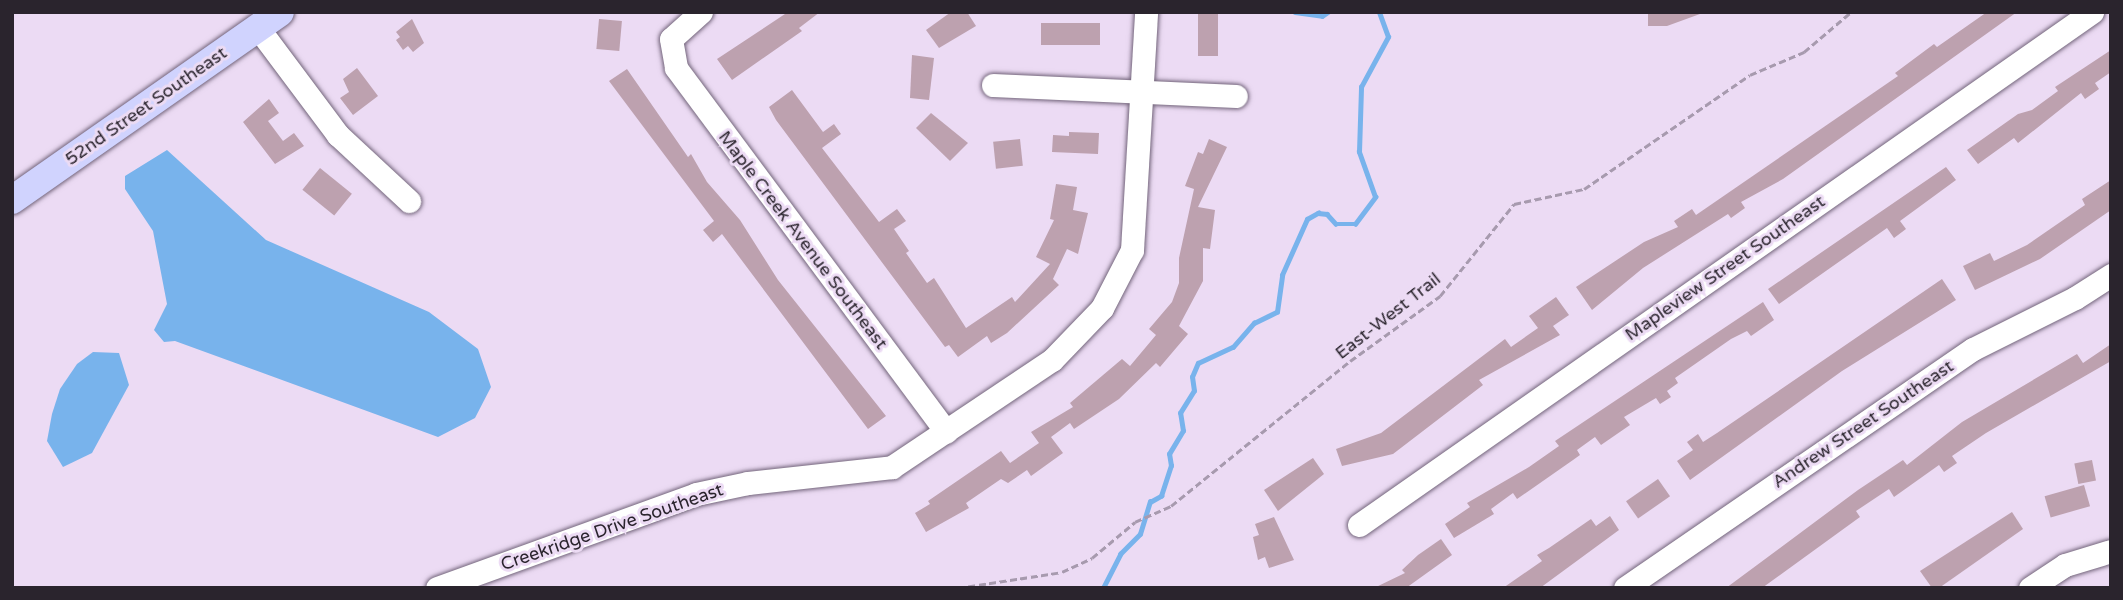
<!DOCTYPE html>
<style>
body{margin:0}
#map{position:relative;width:2123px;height:600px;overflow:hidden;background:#ecdbf4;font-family:"Varela Round",sans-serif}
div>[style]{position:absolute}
.water>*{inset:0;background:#78b3ec}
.stream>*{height:4.5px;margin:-2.25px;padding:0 2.25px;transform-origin:2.25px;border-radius:2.25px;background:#78b3ec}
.building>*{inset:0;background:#bda1af;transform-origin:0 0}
.path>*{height:2.5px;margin-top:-1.25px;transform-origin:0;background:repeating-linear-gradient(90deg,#a79aae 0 7px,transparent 0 10.5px)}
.roads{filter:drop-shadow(0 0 2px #73657b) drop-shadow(0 0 2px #73657b)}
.minor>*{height:23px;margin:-11.5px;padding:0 11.5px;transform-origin:11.5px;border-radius:11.5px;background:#fff}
.major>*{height:28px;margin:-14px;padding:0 14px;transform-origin:14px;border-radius:14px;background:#d0d3fe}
span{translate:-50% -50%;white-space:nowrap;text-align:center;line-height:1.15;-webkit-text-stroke:6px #ecdbf4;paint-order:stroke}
.street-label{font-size:18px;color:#2a242d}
.frame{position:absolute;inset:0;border:14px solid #2a242d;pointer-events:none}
</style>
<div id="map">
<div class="water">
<div style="clip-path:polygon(167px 150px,266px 240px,429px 312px,478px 349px,491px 387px,475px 418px,438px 437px,175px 341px,164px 342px,154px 330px,167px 304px,153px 231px,125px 189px,125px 176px)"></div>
<div style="clip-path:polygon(93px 352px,119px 353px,129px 385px,92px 453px,63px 467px,47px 441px,52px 414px,60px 389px,77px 364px)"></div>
</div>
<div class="stream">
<div style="left:1295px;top:12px;width:27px;rotate:8deg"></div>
<div style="left:1322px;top:16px;width:7px;rotate:-34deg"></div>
<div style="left:1103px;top:588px;width:38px;rotate:-63deg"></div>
<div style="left:1120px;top:554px;width:28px;rotate:-45deg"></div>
<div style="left:1140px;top:534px;width:34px;rotate:-73deg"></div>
<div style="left:1150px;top:502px;width:13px;rotate:-29deg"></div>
<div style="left:1161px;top:496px;width:32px;rotate:-72deg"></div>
<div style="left:1171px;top:466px;width:12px;rotate:-99deg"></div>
<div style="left:1169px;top:454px;width:27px;rotate:-59deg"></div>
<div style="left:1183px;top:431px;width:18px;rotate:-99deg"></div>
<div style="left:1180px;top:413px;width:26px;rotate:-58deg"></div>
<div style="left:1194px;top:391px;width:14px;rotate:-98deg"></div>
<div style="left:1192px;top:377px;width:15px;rotate:-67deg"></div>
<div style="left:1198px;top:363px;width:38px;rotate:-25deg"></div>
<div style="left:1233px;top:347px;width:32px;rotate:-49deg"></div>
<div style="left:1254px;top:323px;width:25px;rotate:-26deg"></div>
<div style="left:1277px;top:312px;width:37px;rotate:-82deg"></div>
<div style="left:1282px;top:275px;width:61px;rotate:-65.9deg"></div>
<div style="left:1307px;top:219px;width:13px;rotate:-29deg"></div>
<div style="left:1318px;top:213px;width:9px;rotate:6deg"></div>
<div style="left:1327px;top:214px;width:13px;rotate:48deg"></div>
<div style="left:1336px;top:224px;width:19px"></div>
<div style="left:1355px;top:224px;width:34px;rotate:-53deg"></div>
<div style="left:1375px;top:197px;width:48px;rotate:-109.6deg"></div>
<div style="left:1359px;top:152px;width:65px;rotate:-88.2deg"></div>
<div style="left:1361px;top:87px;width:57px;rotate:-61.6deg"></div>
<div style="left:1388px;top:37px;width:27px;rotate:-110deg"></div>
</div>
<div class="building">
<div style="clip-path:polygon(788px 12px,820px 12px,799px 28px,802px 31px,732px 80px,717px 59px)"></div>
<div style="clip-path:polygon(951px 12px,967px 12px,976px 26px,939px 48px,926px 30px)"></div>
<div style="left:1198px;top:12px;width:20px;height:44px"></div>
<div style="clip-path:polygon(1648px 12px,1699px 12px,1700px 14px,1667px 26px,1648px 26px)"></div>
<div style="clip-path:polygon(1987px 12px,2017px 12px,1783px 179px,1741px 202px,1745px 208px,1731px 218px,1728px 214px,1643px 268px,1592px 310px,1576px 287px,1644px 242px,1678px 227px,1674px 221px,1692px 209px,1696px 215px,1898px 76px,1895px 73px,1934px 44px,1937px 47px)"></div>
<div style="clip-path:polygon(412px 19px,424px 43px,413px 52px,408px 46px,403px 50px,396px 40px,400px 37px,396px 32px)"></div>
<div style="left:599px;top:19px;width:23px;height:30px;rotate:5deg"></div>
<div style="left:1100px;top:23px;width:22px;height:59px;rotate:90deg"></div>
<div style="clip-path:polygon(2111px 50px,2111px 72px,2095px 83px,2099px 89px,2085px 99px,2081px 93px,2018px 143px,2014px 138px,1978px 164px,1967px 150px,2018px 114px,2032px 110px,2058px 91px,2055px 87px)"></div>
<div style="clip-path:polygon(912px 55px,934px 58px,929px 100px,910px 98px)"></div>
<div style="clip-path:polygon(357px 68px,378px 96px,353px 115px,340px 98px,349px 92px,343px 79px)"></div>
<div style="clip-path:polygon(627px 69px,688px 157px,691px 154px,707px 182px,740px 220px,778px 280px,886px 416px,868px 429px,722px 234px,713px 242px,703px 230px,714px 221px,609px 81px)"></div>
<div style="clip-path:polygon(792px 90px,823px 132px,834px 124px,841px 134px,822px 148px,879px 222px,897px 209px,906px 221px,894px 229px,909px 251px,906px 253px,927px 283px,934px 278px,966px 328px,1012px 297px,1015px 302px,1050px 264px,1036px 257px,1054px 220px,1050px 219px,1056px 184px,1077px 187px,1073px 210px,1088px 213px,1078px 254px,1067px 249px,1053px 279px,1059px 285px,1007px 333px,991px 343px,987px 336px,958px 357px,949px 345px,945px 347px,776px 120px,769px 107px)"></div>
<div style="clip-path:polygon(269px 99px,279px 113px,268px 121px,283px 141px,294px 133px,304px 146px,275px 164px,243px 122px)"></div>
<div style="clip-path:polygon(931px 113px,968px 143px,950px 161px,916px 128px)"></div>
<div style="clip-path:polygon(1069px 132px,1099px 133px,1098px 154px,1052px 152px,1053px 135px,1069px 136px)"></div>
<div style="left:1020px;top:139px;width:27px;height:27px;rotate:84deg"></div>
<div style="clip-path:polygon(1209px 139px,1227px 147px,1198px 207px,1215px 210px,1210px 249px,1203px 248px,1203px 281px,1179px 326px,1188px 334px,1160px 367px,1156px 363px,1119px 399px,1074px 429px,1070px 423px,1051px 437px,1063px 453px,1031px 476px,1027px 470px,1008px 483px,1001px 479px,966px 503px,969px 508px,926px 532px,915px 513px,930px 504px,928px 501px,1001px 451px,1010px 463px,1039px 443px,1031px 432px,1073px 407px,1070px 403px,1122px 359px,1130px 366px,1156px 335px,1149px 329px,1172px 302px,1179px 283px,1179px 258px,1194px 189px,1185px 186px,1198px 152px,1203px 154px)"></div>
<div style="clip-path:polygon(1946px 167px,1956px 180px,1900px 221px,1906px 229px,1894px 238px,1887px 228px,1779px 304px,1768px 289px)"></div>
<div style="left:320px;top:168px;width:41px;height:28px;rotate:39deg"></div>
<div style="clip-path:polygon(2111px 180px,2111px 210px,2040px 259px,1975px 290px,1963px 266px,1990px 253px,1994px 261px,2027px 245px,2085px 205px,2082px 199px)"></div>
<div style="clip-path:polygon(1942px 279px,1956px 300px,1842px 371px,1690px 480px,1677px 461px,1693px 450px,1687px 442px,1698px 434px,1703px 442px,1717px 433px)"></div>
<div style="clip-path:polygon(1556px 297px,1569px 315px,1553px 326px,1560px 335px,1479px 380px,1483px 385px,1393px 454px,1342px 466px,1336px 449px,1381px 433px,1505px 339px,1511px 347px,1538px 328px,1529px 316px)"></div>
<div style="clip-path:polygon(1763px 302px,1774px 320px,1751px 336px,1747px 331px,1731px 339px,1675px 378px,1678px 383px,1667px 391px,1671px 397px,1660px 404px,1656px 398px,1624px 417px,1630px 425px,1601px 445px,1595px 437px,1577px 450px,1580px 455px,1573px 460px,1517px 499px,1513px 493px,1491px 509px,1494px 514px,1454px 538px,1445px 524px,1470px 507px,1467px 503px,1529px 467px,1559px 446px,1555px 441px)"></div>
<div style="clip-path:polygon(2111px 344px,2111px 361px,1986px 433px,1952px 456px,1957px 463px,1944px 472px,1939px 465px,1894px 497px,1889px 489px,1856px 511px,1860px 517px,1762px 588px,1726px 588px,1858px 490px,1903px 460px,1907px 465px,1962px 422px,2077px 354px,2083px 363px)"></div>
<div style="clip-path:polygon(1313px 458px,1324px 474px,1278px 511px,1264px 490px)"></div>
<div style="left:2092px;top:460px;width:21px;height:18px;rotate:79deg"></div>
<div style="left:1658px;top:479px;width:21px;height:39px;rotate:55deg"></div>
<div style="left:2084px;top:485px;width:22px;height:41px;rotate:74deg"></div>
<div style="clip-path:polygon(2012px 512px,2023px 529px,1939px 588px,1932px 588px,1920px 571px)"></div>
<div style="clip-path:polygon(1610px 516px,1619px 530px,1540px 588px,1503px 588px,1542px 561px,1537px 555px,1549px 548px,1591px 519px,1596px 526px)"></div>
<div style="clip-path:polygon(1274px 517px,1294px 560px,1269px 568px,1265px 557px,1258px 560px,1253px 537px,1259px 535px,1255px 524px)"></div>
<div style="clip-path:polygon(1441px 539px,1452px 555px,1406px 588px,1374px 588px,1405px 573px,1402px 570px,1418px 555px)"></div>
</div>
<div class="path">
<div style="left:840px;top:588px;width:25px"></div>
<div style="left:958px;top:588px;width:105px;rotate:-8.7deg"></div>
<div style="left:1062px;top:572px;width:33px;rotate:-25deg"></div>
<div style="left:1092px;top:558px;width:56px;rotate:-39.9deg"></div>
<div style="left:1135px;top:522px;width:39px;rotate:-24deg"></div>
<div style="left:1171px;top:506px;width:230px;rotate:-39deg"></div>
<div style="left:1350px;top:361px;width:111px;rotate:-35.8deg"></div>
<div style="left:1440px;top:296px;width:118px;rotate:-51.2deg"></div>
<div style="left:1514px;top:204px;width:72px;rotate:-12.1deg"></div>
<div style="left:1584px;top:189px;width:201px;rotate:-34.5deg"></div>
<div style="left:1750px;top:75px;width:59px;rotate:-23.1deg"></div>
<div style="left:1804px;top:52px;width:62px;rotate:-40.4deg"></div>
</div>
<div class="roads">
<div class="minor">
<div style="left:701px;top:12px;width:40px;rotate:138deg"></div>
<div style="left:671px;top:39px;width:29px;rotate:80deg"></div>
<div style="left:676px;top:68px;width:453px;rotate:53.4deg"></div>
<div style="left:258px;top:28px;width:134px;rotate:53.2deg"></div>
<div style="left:338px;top:135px;width:97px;rotate:42.9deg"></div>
<div style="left:993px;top:85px;width:243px;rotate:2.6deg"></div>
<div style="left:1359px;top:525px;width:895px;rotate:-34.99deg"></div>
<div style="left:437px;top:588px;width:276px;rotate:-19.9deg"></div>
<div style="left:696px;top:494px;width:53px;rotate:-11.9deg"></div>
<div style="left:748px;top:483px;width:145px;rotate:-6.3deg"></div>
<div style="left:892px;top:467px;width:192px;rotate:-33.8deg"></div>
<div style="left:1052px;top:360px;width:72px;rotate:-46.1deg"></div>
<div style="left:1102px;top:308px;width:65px;rotate:-62.7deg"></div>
<div style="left:1132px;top:250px;width:238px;rotate:-86.6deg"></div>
<div style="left:1625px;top:588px;width:422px;rotate:-34.5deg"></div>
<div style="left:1973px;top:349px;width:114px;rotate:-26.6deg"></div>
<div style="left:2075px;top:298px;width:43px;rotate:-32.6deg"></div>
<div style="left:2030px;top:588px;width:42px;rotate:-33.3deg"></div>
<div style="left:2065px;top:565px;width:48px;rotate:-16.9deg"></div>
</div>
<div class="major">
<div style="left:12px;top:200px;width:327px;rotate:-35deg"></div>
</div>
</div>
<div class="street-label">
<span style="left:146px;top:106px;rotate:-35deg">52nd Street Southeast</span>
<span style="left:803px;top:240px;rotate:53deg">Maple Creek Avenue Southeast</span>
<span style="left:1725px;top:268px;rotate:-35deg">Mapleview Street Southeast</span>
<span style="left:1388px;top:316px;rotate:-38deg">East-West Trail</span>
<span style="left:1863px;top:424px;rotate:-34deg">Andrew Street Southeast</span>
<span style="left:612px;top:527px;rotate:-19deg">Creekridge Drive Southeast</span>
</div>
<div class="frame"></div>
</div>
